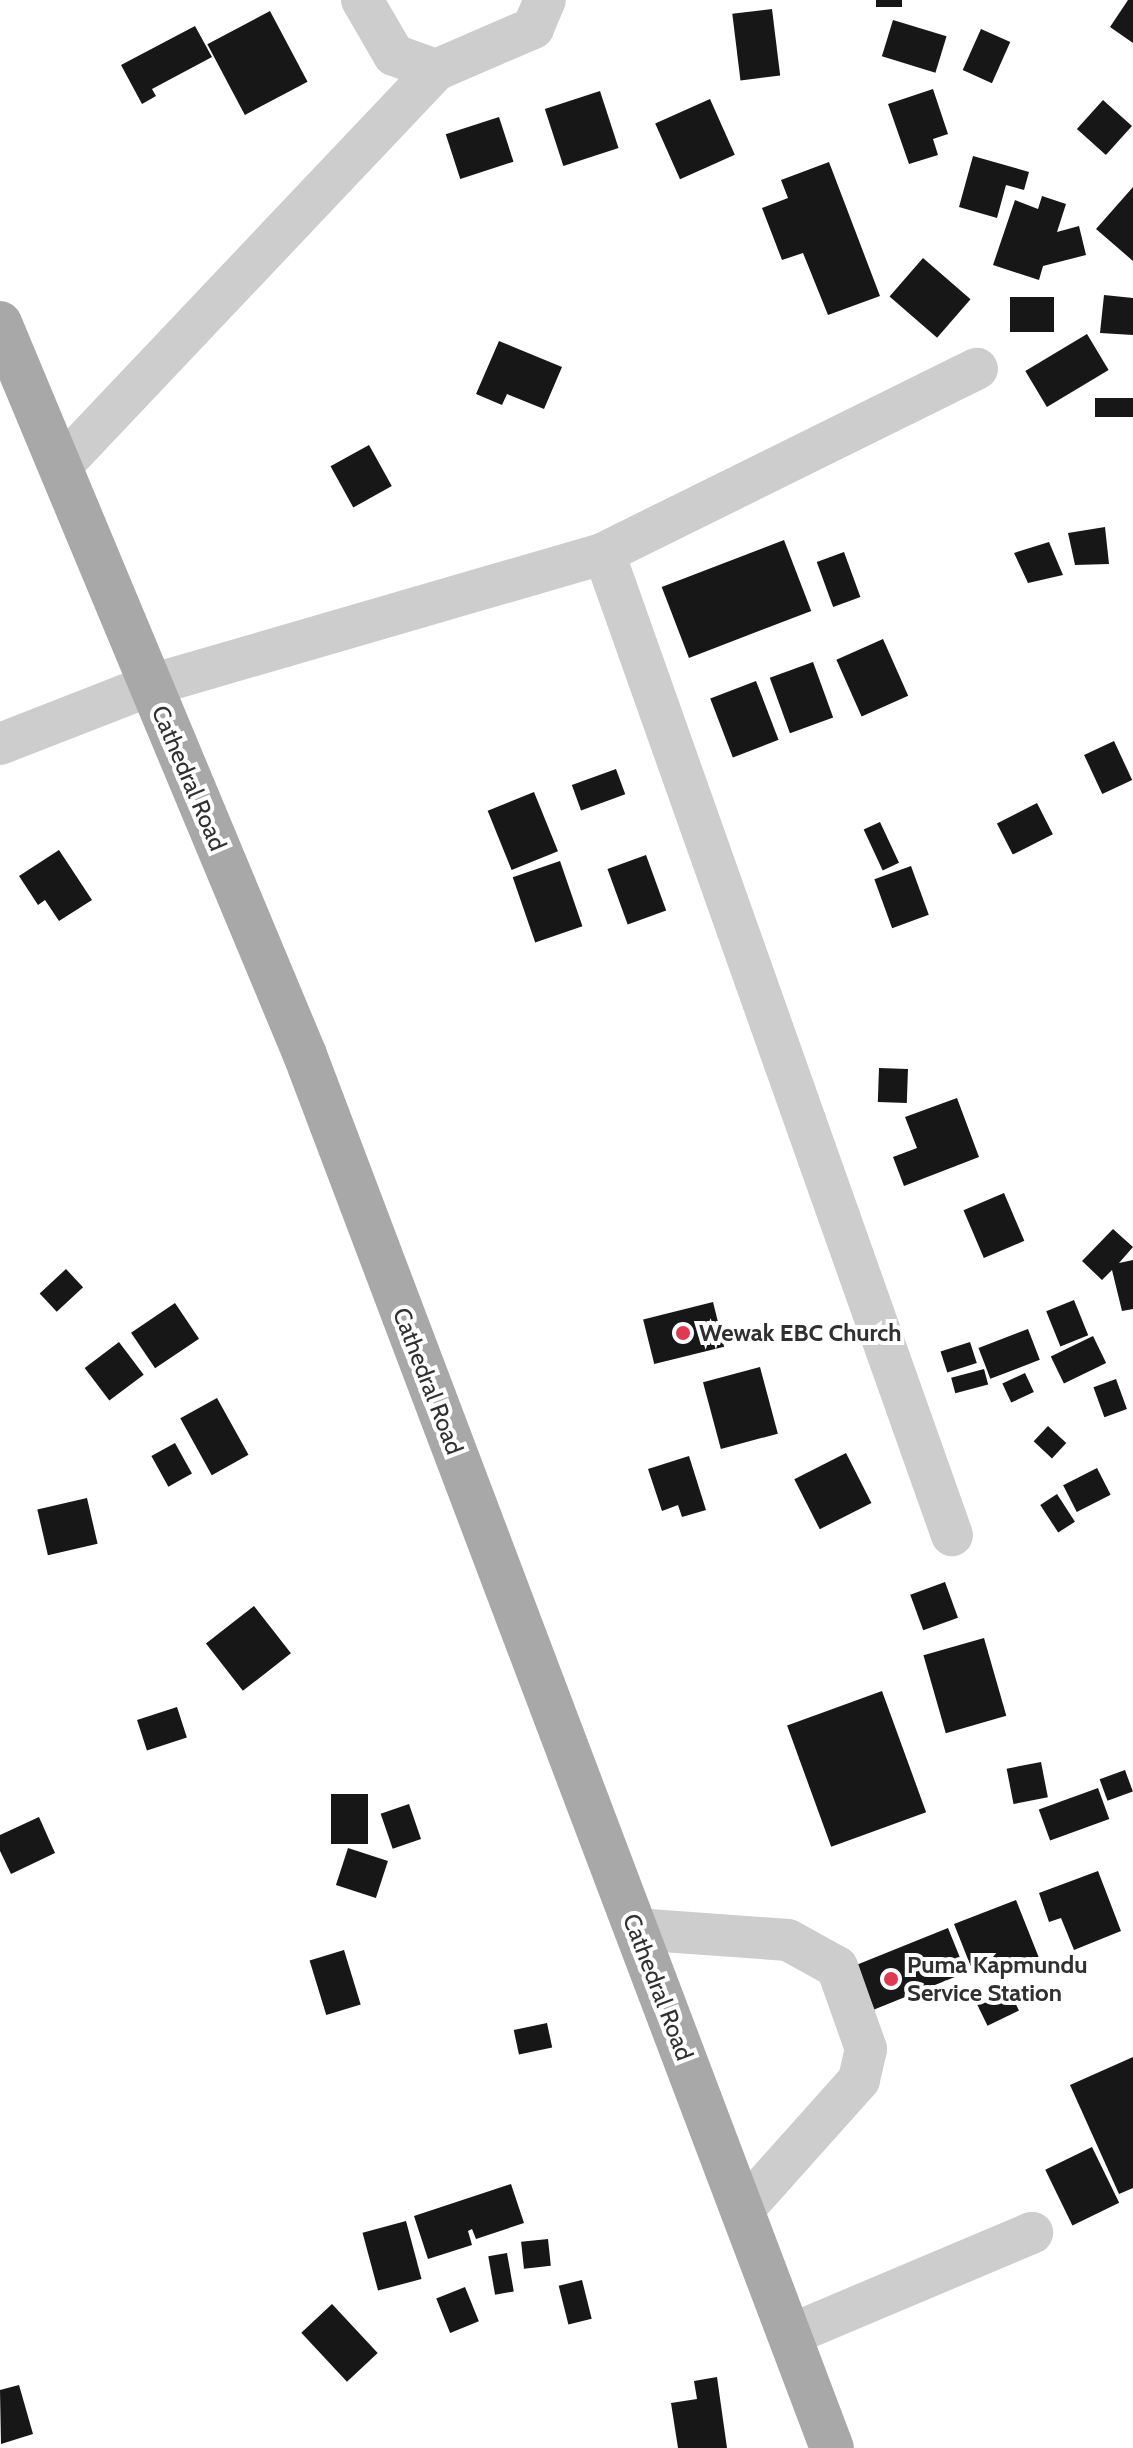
<!DOCTYPE html>
<style>
body{margin:0}
#map{position:relative;width:1133px;height:2448px;overflow:hidden;background:#fff;font-family:Cabin,sans-serif}
div>[style]{position:absolute}
.building>*{inset:0;background:#171717;transform-origin:0 0}
.minor>*{height:42px;margin:-21px;padding:0 21px;transform-origin:21px;border-radius:21px;background:#cdcdcd}
.major>*{height:44px;margin:-22px;padding:0 22px;transform-origin:22px;border-radius:22px;background:#a8a8a8}
.dots>*{width:22px;height:22px;translate:-50% -50%;box-sizing:border-box;border:4px solid #fff;border-radius:50%}
span{translate:-50% -50%;white-space:nowrap;text-align:center;line-height:1.15;-webkit-text-stroke:8px #fff;paint-order:stroke}
.street-label{font-size:24px;color:#303030}
.poi-label{font-size:24px;color:#303030;font-weight:700}
.left{translate:0 -50%;text-align:left}
</style>
<div id="map">
<div class="building">
<div style="left:876px;top:0;width:26px;height:7px"></div>
<div style="clip-path:polygon(1128px 0,1133px 0,1133px 43px,1110px 27px)"></div>
<div style="left:772px;top:9px;width:67px;height:40px;rotate:83deg"></div>
<div style="left:270px;top:11px;width:80px;height:71px;rotate:62deg"></div>
<div style="left:893px;top:20px;width:56px;height:38px;rotate:17deg"></div>
<div style="clip-path:polygon(195px 26px,212px 57px,152px 89px,156px 96px,142px 104px,121px 65px)"></div>
<div style="left:981px;top:29px;width:32px;height:45px;rotate:24deg"></div>
<div style="clip-path:polygon(933px 89px,948px 134px,933px 139px,938px 155px,909px 164px,888px 104px)"></div>
<div style="left:600px;top:91px;width:60px;height:58px;rotate:72deg"></div>
<div style="left:710px;top:99px;width:61px;height:60px;rotate:66deg"></div>
<div style="left:1103px;top:100px;width:39px;height:39px;rotate:42deg"></div>
<div style="left:499px;top:117px;width:47px;height:56px;rotate:72deg"></div>
<div style="clip-path:polygon(973px 156px,1029px 172px,1024px 190px,1006px 185px,997px 218px,959px 207px)"></div>
<div style="clip-path:polygon(829px 162px,880px 296px,828px 315px,803px 253px,782px 260px,762px 208px,788px 198px,781px 180px)"></div>
<div style="clip-path:polygon(1133px 187px,1133px 261px,1096px 229px)"></div>
<div style="clip-path:polygon(1042px 196px,1066px 204px,1057px 232px,1079px 226px,1086px 255px,1043px 266px,1039px 280px,993px 265px,1015px 200px,1038px 209px)"></div>
<div style="left:923px;top:258px;width:63px;height:51px;rotate:41deg"></div>
<div style="clip-path:polygon(1104px 295px,1133px 298px,1133px 335px,1100px 333px)"></div>
<div style="left:1010px;top:297px;width:44px;height:35px"></div>
<div style="left:1087px;top:334px;width:42px;height:72px;rotate:59deg"></div>
<div style="clip-path:polygon(499px 341px,562px 367px,544px 409px,507px 394px,502px 405px,476px 394px)"></div>
<div style="left:1133px;top:398px;width:19px;height:38px;rotate:90deg"></div>
<div style="left:369px;top:445px;width:47px;height:44px;rotate:61deg"></div>
<div style="clip-path:polygon(1105px 527px,1109px 564px,1075px 565px,1068px 533px)"></div>
<div style="left:784px;top:540px;width:76px;height:131px;rotate:69deg"></div>
<div style="clip-path:polygon(1049px 542px,1063px 575px,1028px 583px,1014px 553px)"></div>
<div style="left:844px;top:552px;width:48px;height:29px;rotate:70deg"></div>
<div style="left:883px;top:639px;width:62px;height:51px;rotate:66deg"></div>
<div style="left:813px;top:662px;width:59px;height:46px;rotate:70deg"></div>
<div style="left:756px;top:681px;width:63px;height:49px;rotate:69deg"></div>
<div style="left:1114px;top:741px;width:43px;height:33px;rotate:65deg"></div>
<div style="left:616px;top:769px;width:27px;height:47px;rotate:70deg"></div>
<div style="left:534px;top:792px;width:64px;height:50px;rotate:68deg"></div>
<div style="left:1037px;top:803px;width:35px;height:45px;rotate:63deg"></div>
<div style="left:880px;top:822px;width:45px;height:18px;rotate:65deg"></div>
<div style="clip-path:polygon(59px 850px,92px 900px,59px 921px,45px 900px,38px 905px,19px 876px)"></div>
<div style="left:646px;top:855px;width:59px;height:41px;rotate:70deg"></div>
<div style="left:560px;top:861px;width:69px;height:50px;rotate:71deg"></div>
<div style="left:911px;top:866px;width:52px;height:39px;rotate:70deg"></div>
<div style="left:879px;top:1068px;width:29px;height:34px;rotate:2deg"></div>
<div style="clip-path:polygon(957px 1098px,979px 1157px,904px 1186px,893px 1157px,917px 1148px,905px 1117px)"></div>
<div style="left:1004px;top:1193px;width:52px;height:44px;rotate:67deg"></div>
<div style="clip-path:polygon(1113px 1229px,1133px 1247px,1119px 1263px,1133px 1260px,1133px 1309px,1122px 1311px,1112px 1270px,1102px 1280px,1082px 1261px)"></div>
<div style="left:66px;top:1269px;width:25px;height:36px;rotate:47deg"></div>
<div style="left:1074px;top:1300px;width:38px;height:30px;rotate:68deg"></div>
<div style="left:713px;top:1302px;width:46px;height:72px;rotate:76deg"></div>
<div style="left:175px;top:1303px;width:43px;height:53px;rotate:56deg"></div>
<div style="left:1028px;top:1329px;width:33px;height:53px;rotate:69deg"></div>
<div style="left:1093px;top:1336px;width:30px;height:47px;rotate:64deg"></div>
<div style="left:119px;top:1342px;width:41px;height:43px;rotate:53deg"></div>
<div style="left:970px;top:1342px;width:22px;height:31px;rotate:72deg"></div>
<div style="left:760px;top:1367px;width:69px;height:59px;rotate:75deg"></div>
<div style="left:984px;top:1369px;width:16px;height:34px;rotate:75deg"></div>
<div style="left:1025px;top:1373px;width:21px;height:25px;rotate:65deg"></div>
<div style="left:1116px;top:1379px;width:32px;height:24px;rotate:70deg"></div>
<div style="left:217px;top:1398px;width:65px;height:42px;rotate:61deg"></div>
<div style="left:1048px;top:1426px;width:25px;height:21px;rotate:43deg"></div>
<div style="left:175px;top:1443px;width:35px;height:27px;rotate:61deg"></div>
<div style="left:846px;top:1453px;width:56px;height:58px;rotate:63deg"></div>
<div style="clip-path:polygon(689px 1456px,706px 1510px,682px 1517px,678px 1505px,662px 1511px,648px 1469px)"></div>
<div style="left:1097px;top:1468px;width:30px;height:38px;rotate:63deg"></div>
<div style="left:1057px;top:1494px;width:33px;height:20px;rotate:57deg"></div>
<div style="left:87px;top:1498px;width:47px;height:51px;rotate:77deg"></div>
<div style="left:945px;top:1582px;width:38px;height:37px;rotate:70deg"></div>
<div style="left:254px;top:1606px;width:60px;height:61px;rotate:52deg"></div>
<div style="left:984px;top:1638px;width:81px;height:63px;rotate:74deg"></div>
<div style="left:882px;top:1691px;width:129px;height:101px;rotate:70deg"></div>
<div style="left:177px;top:1707px;width:32px;height:42px;rotate:72deg"></div>
<div style="left:1041px;top:1762px;width:36px;height:35px;rotate:79deg"></div>
<div style="left:1125px;top:1770px;width:23px;height:27px;rotate:70deg"></div>
<div style="left:1098px;top:1788px;width:33px;height:63px;rotate:70deg"></div>
<div style="left:331px;top:1794px;width:37px;height:50px"></div>
<div style="left:409px;top:1804px;width:37px;height:30px;rotate:71deg"></div>
<div style="clip-path:polygon(39px 1817px,55px 1853px,11px 1874px,0 1851px,0 1835px)"></div>
<div style="left:348px;top:1848px;width:42px;height:39px;rotate:18deg"></div>
<div style="clip-path:polygon(1098px 1871px,1121px 1931px,1074px 1950px,1061px 1918px,1049px 1922px,1039px 1893px)"></div>
<div style="clip-path:polygon(1016px 1900px,1041px 1963px,1012px 1975px,1008px 1964px,975px 1977px,954px 1924px)"></div>
<div style="left:948px;top:1928px;width:48px;height:99px;rotate:68deg"></div>
<div style="left:344px;top:1950px;width:57px;height:36px;rotate:73deg"></div>
<div style="left:1008px;top:1988px;width:25px;height:35px;rotate:64deg"></div>
<div style="left:547px;top:2023px;width:25px;height:34px;rotate:78deg"></div>
<div style="clip-path:polygon(1133px 2057px,1133px 2188px,1119px 2194px,1070px 2085px)"></div>
<div style="left:1092px;top:2147px;width:62px;height:52px;rotate:64deg"></div>
<div style="clip-path:polygon(511px 2184px,524px 2223px,476px 2239px,472px 2229px,468px 2231px,472px 2245px,428px 2259px,414px 2216px)"></div>
<div style="left:406px;top:2221px;width:60px;height:45px;rotate:75deg"></div>
<div style="left:548px;top:2239px;width:27px;height:27px;rotate:84deg"></div>
<div style="left:507px;top:2253px;width:39px;height:19px;rotate:80deg"></div>
<div style="left:582px;top:2280px;width:40px;height:24px;rotate:76deg"></div>
<div style="left:465px;top:2287px;width:37px;height:31px;rotate:68deg"></div>
<div style="left:332px;top:2304px;width:67px;height:42px;rotate:47deg"></div>
<div style="clip-path:polygon(717px 2377px,727px 2448px,678px 2448px,671px 2403px,697px 2399px,694px 2381px)"></div>
<div style="clip-path:polygon(19px 2385px,33px 2434px,1px 2444px,0 2390px)"></div>
</div>
<div class="minor">
<div style="left:362px;top:0;width:64px;rotate:59.8deg"></div>
<div style="left:394px;top:55px;width:45px;rotate:19.7deg"></div>
<div style="left:436px;top:70px;width:106px;rotate:-23.4deg"></div>
<div style="left:533px;top:28px;width:30px;rotate:-67deg"></div>
<div style="left:60px;top:467px;width:547px;rotate:-46.56deg"></div>
<div style="left:604px;top:553px;width:1042px;rotate:70.49deg"></div>
<div style="left:0;top:744px;width:162px;rotate:-21.3deg"></div>
<div style="left:151px;top:685px;width:472px;rotate:-16.2deg"></div>
<div style="left:604px;top:553px;width:416px;rotate:-26.3deg"></div>
<div style="left:635px;top:1929px;width:153px;rotate:4.1deg"></div>
<div style="left:788px;top:1940px;width:56px;rotate:28.9deg"></div>
<div style="left:837px;top:1967px;width:87px;rotate:70.5deg"></div>
<div style="left:866px;top:2049px;width:32px;rotate:103deg"></div>
<div style="left:859px;top:2080px;width:176px;rotate:131.8deg"></div>
<div style="left:790px;top:2335px;width:263px;rotate:-22.9deg"></div>
</div>
<div class="major">
<div style="left:0;top:323px;width:793px;rotate:67.38deg"></div>
<div style="left:305px;top:1055px;width:1489px;rotate:69.28deg"></div>
</div>
<div class="dots">
<div style="left:683px;top:1333px;background:#df3a52"></div>
<div style="left:891px;top:1979px;background:#df3a52"></div>
</div>
<div class="street-label">
<span style="left:189px;top:778px;rotate:67deg">Cathedral Road</span>
<span style="left:428px;top:1381px;rotate:69deg">Cathedral Road</span>
<span style="left:658px;top:1987px;rotate:69deg">Cathedral Road</span>
</div>
<div class="poi-label">
<span class="left" style="left:699px;top:1333px">Wewak EBC Church</span>
<span class="left" style="left:907px;top:1979px">Puma Kapmundu<br>Service Station</span>
</div>
</div>
